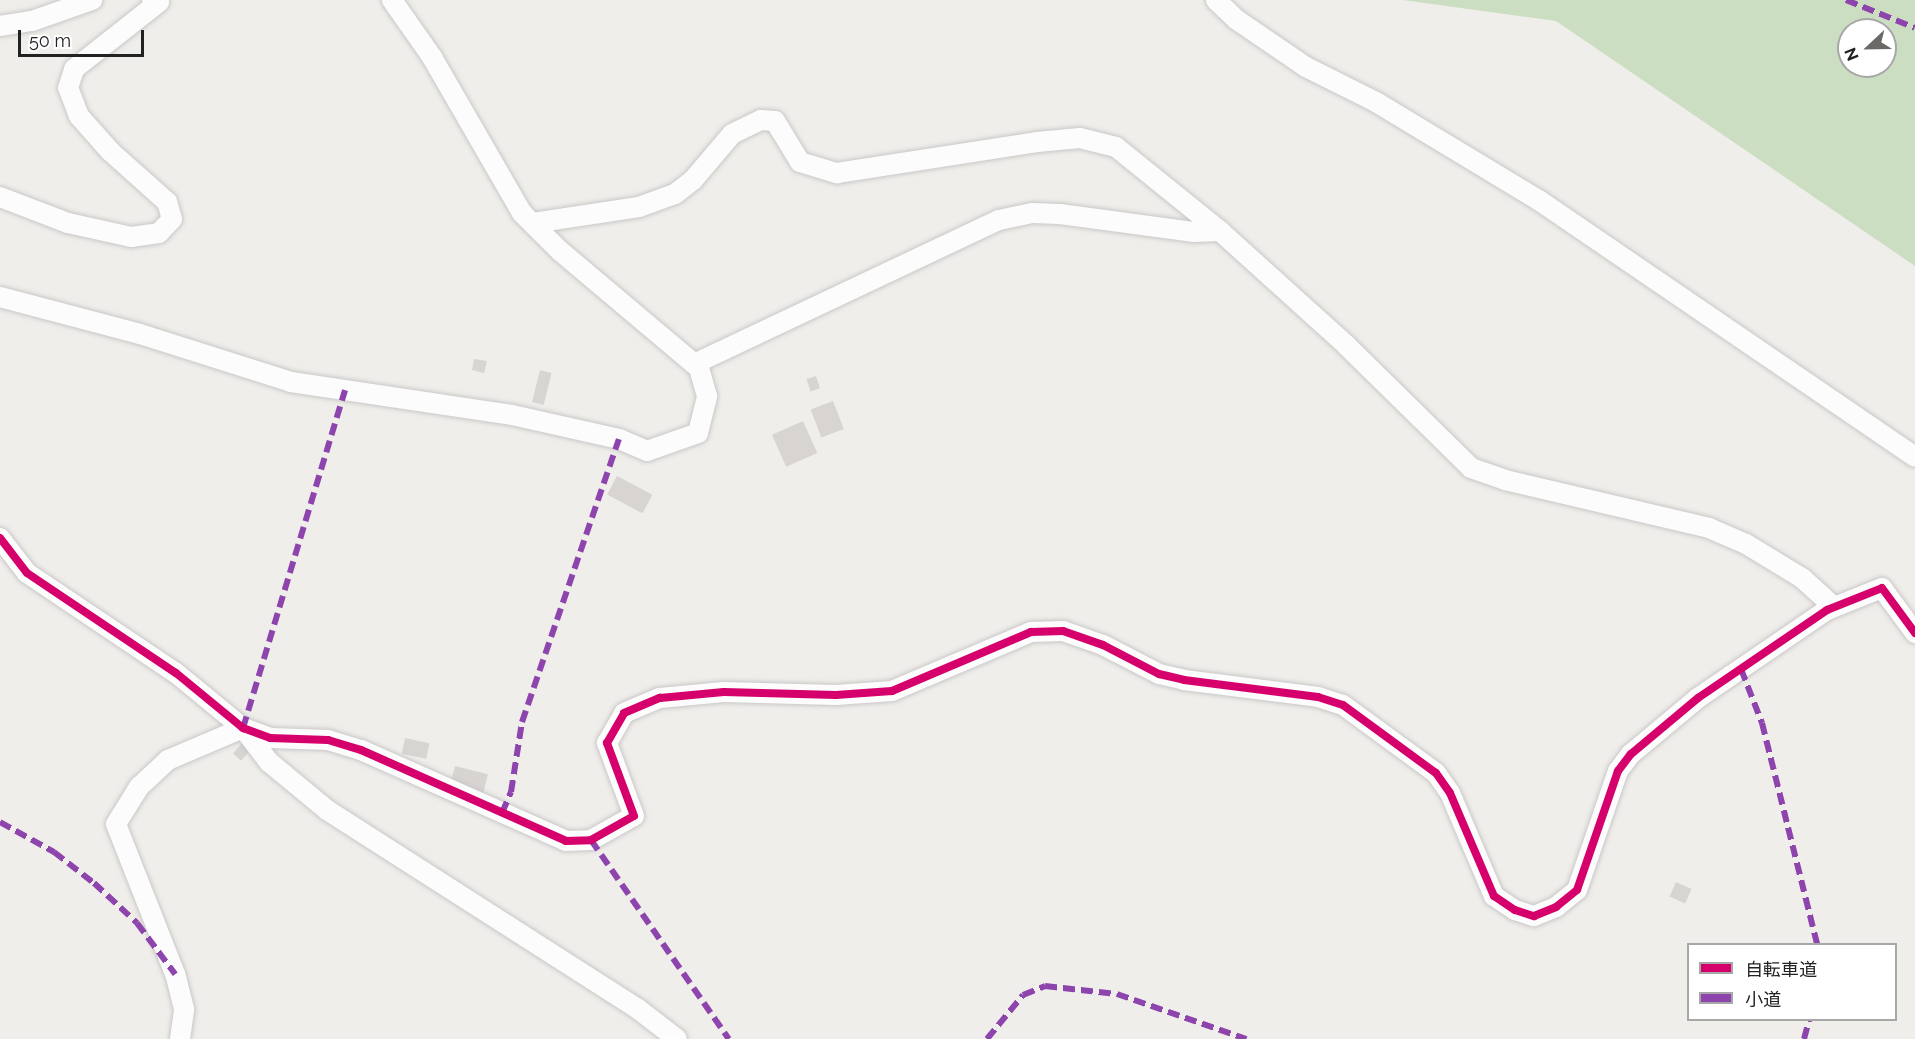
<!DOCTYPE html>
<meta charset="utf-8">
<style>
body{margin:0}
#map{position:relative;width:1915px;height:1039px;overflow:hidden;background:#f0eeeb;font-family:Raleway,"Noto Sans JP",sans-serif}
div>[style]{position:absolute}
.forest>*{inset:0;background:#cbdec1}
.building>*{inset:0;background:#d7d4d2;transform-origin:0 0}
.roads{filter:drop-shadow(0 0 2px #c9c8c7) drop-shadow(0 0 2px #c9c8c7)}
.minor>*{height:20px;margin:-10px;padding:0 10px;transform-origin:10px;border-radius:10px;background:#fdfcfc}
.quiet>*{height:6px;margin-top:-3px;transform-origin:0;background:repeating-linear-gradient(90deg,#8e44ad 0 12px,transparent 0 18px)}
.cycleway>*{height:8px;margin:-4px;padding:0 4px;transform-origin:4px;border-radius:4px;background:#d6006c}
span{translate:-50% -50%;white-space:nowrap;text-align:center;line-height:1.15;-webkit-text-stroke:4.5px #fff;paint-order:stroke}
.legend{position:absolute;left:1687px;top:943px;width:210px;height:78px;box-sizing:border-box;background:#fff;border:2px solid #a7a7a7;margin:0;padding:8px 10px;list-style:none;font-size:18px;color:#222}
.legend li{display:flex;align-items:center;gap:12px;height:30px}
.legend b{width:30px;border:2px solid #a7a7a7}
.north{position:absolute;left:1837px;top:18px;width:60px;height:60px;box-sizing:border-box;background:#fff;border:2px solid #a7a7a7;border-radius:50%;rotate:248deg;font-size:16px;font-weight:700;line-height:24px;text-align:center;color:#222}
.north::after{content:'';display:block;margin:auto;width:21px;height:27px;background:#6a6968;clip-path:polygon(50% 0,100% 100%,50% 72%,0 100%)}
.scale{position:absolute;left:18px;top:30px;width:126px;height:27px;box-sizing:border-box;border:3px solid #222;border-top:0;padding-left:8px;font-size:18px;line-height:21px;white-space:nowrap;color:#222;-webkit-text-stroke:4px #fff;paint-order:stroke}
</style>
<div id="map">
<div class="forest">
<div style="clip-path:polygon(evenodd,1403px 0,1915px 0,1915px 266px,1556px 21px,1403px 0,1849px 30px,1885px 30px,1885px 66px,1849px 66px,1849px 30px)"></div>
</div>
<div class="building">
<div style="clip-path:polygon(474px 359px,487px 361px,484px 373px,472px 370px)"></div>
<div style="left:540px;top:370px;width:12px;height:33px;rotate:14deg"></div>
<div style="left:816px;top:376px;width:13px;height:10px;rotate:72deg"></div>
<div style="left:833px;top:401px;width:30px;height:24px;rotate:69deg"></div>
<div style="left:803px;top:421px;width:35px;height:34px;rotate:66deg"></div>
<div style="left:617px;top:476px;width:40px;height:21px;rotate:28deg"></div>
<div style="left:405px;top:738px;width:25px;height:16px;rotate:12deg"></div>
<div style="left:242px;top:743px;width:11px;height:14px;rotate:41deg"></div>
<div style="left:455px;top:766px;width:34px;height:20px;rotate:14deg"></div>
<div style="left:1676px;top:882px;width:17px;height:16px;rotate:24deg"></div>
</div>
<div class="roads">
<div class="minor">
<div style="left:1216px;top:0;width:29px;rotate:44deg"></div>
<div style="left:1237px;top:20px;width:83px;rotate:34.3deg"></div>
<div style="left:1306px;top:67px;width:78px;rotate:26.6deg"></div>
<div style="left:1376px;top:102px;width:192px;rotate:31.1deg"></div>
<div style="left:1540px;top:201px;width:454px;rotate:34.3deg"></div>
<div style="left:0;top:26px;width:32px;rotate:-9deg"></div>
<div style="left:32px;top:21px;width:64px;rotate:-19.3deg"></div>
<div style="left:0;top:197px;width:73px;rotate:20.9deg"></div>
<div style="left:68px;top:223px;width:65px;rotate:12.5deg"></div>
<div style="left:131px;top:237px;width:28px;rotate:-8deg"></div>
<div style="left:159px;top:233px;width:19px;rotate:-47deg"></div>
<div style="left:172px;top:219px;width:18px;rotate:-106deg"></div>
<div style="left:167px;top:202px;width:76px;rotate:-138.2deg"></div>
<div style="left:110px;top:151px;width:47px;rotate:-131.5deg"></div>
<div style="left:79px;top:116px;width:30px;rotate:-111deg"></div>
<div style="left:68px;top:88px;width:20px;rotate:-72deg"></div>
<div style="left:74px;top:69px;width:108px;rotate:-38.2deg"></div>
<div style="left:159px;top:2px;width:7px;rotate:-164deg"></div>
<div style="left:533px;top:223px;width:107px;rotate:-8.6deg"></div>
<div style="left:639px;top:207px;width:38px;rotate:-20deg"></div>
<div style="left:675px;top:194px;width:23px;rotate:-38deg"></div>
<div style="left:693px;top:180px;width:60px;rotate:-49.7deg"></div>
<div style="left:732px;top:134px;width:32px;rotate:-26deg"></div>
<div style="left:761px;top:120px;width:14px;rotate:4deg"></div>
<div style="left:775px;top:121px;width:48px;rotate:58.6deg"></div>
<div style="left:800px;top:162px;width:39px;rotate:17deg"></div>
<div style="left:837px;top:173px;width:202px;rotate:-8.8deg"></div>
<div style="left:1037px;top:142px;width:43px;rotate:-5.3deg"></div>
<div style="left:1080px;top:138px;width:37px;rotate:14deg"></div>
<div style="left:1116px;top:147px;width:134px;rotate:38.9deg"></div>
<div style="left:1220px;top:231px;width:170px;rotate:42.1deg"></div>
<div style="left:1346px;top:345px;width:175px;rotate:44.5deg"></div>
<div style="left:1471px;top:468px;width:36px;rotate:19deg"></div>
<div style="left:1505px;top:480px;width:210px;rotate:13.2deg"></div>
<div style="left:1709px;top:528px;width:40px;rotate:23.4deg"></div>
<div style="left:1746px;top:544px;width:66px;rotate:31.3deg"></div>
<div style="left:1802px;top:578px;width:43px;rotate:42.2deg"></div>
<div style="left:0;top:297px;width:145px;rotate:14.8deg"></div>
<div style="left:140px;top:334px;width:158px;rotate:17.6deg"></div>
<div style="left:291px;top:382px;width:223px;rotate:8.5deg"></div>
<div style="left:512px;top:415px;width:110px;rotate:12.6deg"></div>
<div style="left:619px;top:439px;width:30px;rotate:23deg"></div>
<div style="left:647px;top:451px;width:54px;rotate:-19.4deg"></div>
<div style="left:698px;top:433px;width:38px;rotate:-76deg"></div>
<div style="left:707px;top:396px;width:29px;rotate:-106deg"></div>
<div style="left:699px;top:368px;width:182px;rotate:-139.9deg"></div>
<div style="left:560px;top:251px;width:54px;rotate:-135deg"></div>
<div style="left:522px;top:213px;width:180px;rotate:-120deg"></div>
<div style="left:432px;top:57px;width:70px;rotate:-125.1deg"></div>
<div style="left:694px;top:364px;width:337px;rotate:-25.3deg"></div>
<div style="left:999px;top:220px;width:34px;rotate:-12deg"></div>
<div style="left:1032px;top:213px;width:28px;rotate:2deg"></div>
<div style="left:1060px;top:214px;width:134px;rotate:7.7deg"></div>
<div style="left:1193px;top:232px;width:27px;rotate:-2deg"></div>
<div style="left:0;top:538px;width:44px;rotate:52.4deg"></div>
<div style="left:27px;top:573px;width:179px;rotate:33.9deg"></div>
<div style="left:176px;top:673px;width:87px;rotate:39.4deg"></div>
<div style="left:243px;top:728px;width:29px;rotate:20deg"></div>
<div style="left:270px;top:738px;width:58px;rotate:2deg"></div>
<div style="left:328px;top:740px;width:34px;rotate:17deg"></div>
<div style="left:361px;top:750px;width:224px;rotate:23.9deg"></div>
<div style="left:566px;top:841px;width:25px;rotate:-2deg"></div>
<div style="left:591px;top:840px;width:49px;rotate:-29.2deg"></div>
<div style="left:634px;top:816px;width:78px;rotate:-110.3deg"></div>
<div style="left:607px;top:743px;width:34px;rotate:-60deg"></div>
<div style="left:624px;top:713px;width:39px;rotate:-23deg"></div>
<div style="left:660px;top:698px;width:64px;rotate:-5.4deg"></div>
<div style="left:724px;top:692px;width:112px;rotate:1.5deg"></div>
<div style="left:836px;top:695px;width:56px;rotate:-4.1deg"></div>
<div style="left:892px;top:691px;width:151px;rotate:-23deg"></div>
<div style="left:1031px;top:632px;width:32px;rotate:-2deg"></div>
<div style="left:1063px;top:631px;width:42px;rotate:19.3deg"></div>
<div style="left:1103px;top:645px;width:63px;rotate:27.4deg"></div>
<div style="left:1159px;top:674px;width:26px;rotate:13deg"></div>
<div style="left:1184px;top:680px;width:135px;rotate:7.2deg"></div>
<div style="left:1318px;top:697px;width:26px;rotate:18deg"></div>
<div style="left:1343px;top:705px;width:115px;rotate:36.2deg"></div>
<div style="left:1436px;top:773px;width:24px;rotate:55deg"></div>
<div style="left:1450px;top:793px;width:112px;rotate:66.9deg"></div>
<div style="left:1494px;top:896px;width:25px;rotate:34deg"></div>
<div style="left:1515px;top:910px;width:20px;rotate:18deg"></div>
<div style="left:1534px;top:916px;width:24px;rotate:-22deg"></div>
<div style="left:1556px;top:907px;width:27px;rotate:-39deg"></div>
<div style="left:1577px;top:890px;width:126px;rotate:-71deg"></div>
<div style="left:1618px;top:771px;width:21px;rotate:-53deg"></div>
<div style="left:1631px;top:754px;width:87px;rotate:-39.9deg"></div>
<div style="left:1698px;top:698px;width:156px;rotate:-34.3deg"></div>
<div style="left:1827px;top:610px;width:59px;rotate:-21.8deg"></div>
<div style="left:1882px;top:588px;width:56px;rotate:53.7deg"></div>
<div style="left:243px;top:728px;width:43px;rotate:52.6deg"></div>
<div style="left:269px;top:762px;width:75px;rotate:39.6deg"></div>
<div style="left:327px;top:810px;width:369px;rotate:32.6deg"></div>
<div style="left:638px;top:1009px;width:49px;rotate:37.6deg"></div>
<div style="left:180px;top:1039px;width:30px;rotate:-82deg"></div>
<div style="left:184px;top:1009px;width:36px;rotate:-104deg"></div>
<div style="left:175px;top:974px;width:161px;rotate:-111.5deg"></div>
<div style="left:116px;top:824px;width:44px;rotate:-58.1deg"></div>
<div style="left:139px;top:787px;width:40px;rotate:-43deg"></div>
<div style="left:168px;top:760px;width:82px;rotate:-23.1deg"></div>
</div>
</div>
<div class="quiet">
<div style="left:1846px;top:0;width:74px;rotate:22.1deg"></div>
<div style="left:1741px;top:669px;width:58px;rotate:68.7deg"></div>
<div style="left:1762px;top:723px;width:228px;rotate:76deg"></div>
<div style="left:243px;top:728px;width:353px;rotate:-73.2deg"></div>
<div style="left:502px;top:813px;width:23px;rotate:-67deg"></div>
<div style="left:511px;top:792px;width:71px;rotate:-81.1deg"></div>
<div style="left:522px;top:722px;width:299px;rotate:-71.1deg"></div>
<div style="left:0;top:822px;width:62px;rotate:29.1deg"></div>
<div style="left:54px;top:852px;width:51px;rotate:37.8deg"></div>
<div style="left:94px;top:883px;width:59px;rotate:42.9deg"></div>
<div style="left:137px;top:923px;width:64px;rotate:53.3deg"></div>
<div style="left:591px;top:840px;width:242px;rotate:55.3deg"></div>
<div style="left:987px;top:1039px;width:57px;rotate:-50.7deg"></div>
<div style="left:1023px;top:995px;width:24px;rotate:-22deg"></div>
<div style="left:1045px;top:986px;width:72px;rotate:6.3deg"></div>
<div style="left:1117px;top:994px;width:137px;rotate:19.2deg"></div>
<div style="left:1804px;top:1039px;width:20px;rotate:-75deg"></div>
</div>
<div class="cycleway">
<div style="left:0;top:538px;width:44px;rotate:52.4deg"></div>
<div style="left:27px;top:573px;width:179px;rotate:33.9deg"></div>
<div style="left:176px;top:673px;width:87px;rotate:39.4deg"></div>
<div style="left:243px;top:728px;width:29px;rotate:20deg"></div>
<div style="left:270px;top:738px;width:58px;rotate:2deg"></div>
<div style="left:328px;top:740px;width:34px;rotate:17deg"></div>
<div style="left:361px;top:750px;width:224px;rotate:23.9deg"></div>
<div style="left:566px;top:841px;width:25px;rotate:-2deg"></div>
<div style="left:591px;top:840px;width:49px;rotate:-29.2deg"></div>
<div style="left:634px;top:816px;width:78px;rotate:-110.3deg"></div>
<div style="left:607px;top:743px;width:34px;rotate:-60deg"></div>
<div style="left:624px;top:713px;width:39px;rotate:-23deg"></div>
<div style="left:660px;top:698px;width:64px;rotate:-5.4deg"></div>
<div style="left:724px;top:692px;width:112px;rotate:1.5deg"></div>
<div style="left:836px;top:695px;width:56px;rotate:-4.1deg"></div>
<div style="left:892px;top:691px;width:151px;rotate:-23deg"></div>
<div style="left:1031px;top:632px;width:32px;rotate:-2deg"></div>
<div style="left:1063px;top:631px;width:42px;rotate:19.3deg"></div>
<div style="left:1103px;top:645px;width:63px;rotate:27.4deg"></div>
<div style="left:1159px;top:674px;width:26px;rotate:13deg"></div>
<div style="left:1184px;top:680px;width:135px;rotate:7.2deg"></div>
<div style="left:1318px;top:697px;width:26px;rotate:18deg"></div>
<div style="left:1343px;top:705px;width:115px;rotate:36.2deg"></div>
<div style="left:1436px;top:773px;width:24px;rotate:55deg"></div>
<div style="left:1450px;top:793px;width:112px;rotate:66.9deg"></div>
<div style="left:1494px;top:896px;width:25px;rotate:34deg"></div>
<div style="left:1515px;top:910px;width:20px;rotate:18deg"></div>
<div style="left:1534px;top:916px;width:24px;rotate:-22deg"></div>
<div style="left:1556px;top:907px;width:27px;rotate:-39deg"></div>
<div style="left:1577px;top:890px;width:126px;rotate:-71deg"></div>
<div style="left:1618px;top:771px;width:21px;rotate:-53deg"></div>
<div style="left:1631px;top:754px;width:87px;rotate:-39.9deg"></div>
<div style="left:1698px;top:698px;width:156px;rotate:-34.3deg"></div>
<div style="left:1827px;top:610px;width:59px;rotate:-21.8deg"></div>
<div style="left:1882px;top:588px;width:56px;rotate:53.7deg"></div>
</div>
<ul class="legend">
<li><b style="height:8px;background:#d6006c"></b>自転車道</li>
<li><b style="height:8px;background:#8e44ad"></b>小道</li>
</ul>
<div class="north">N</div>
<div class="scale">50 m</div>
</div>
